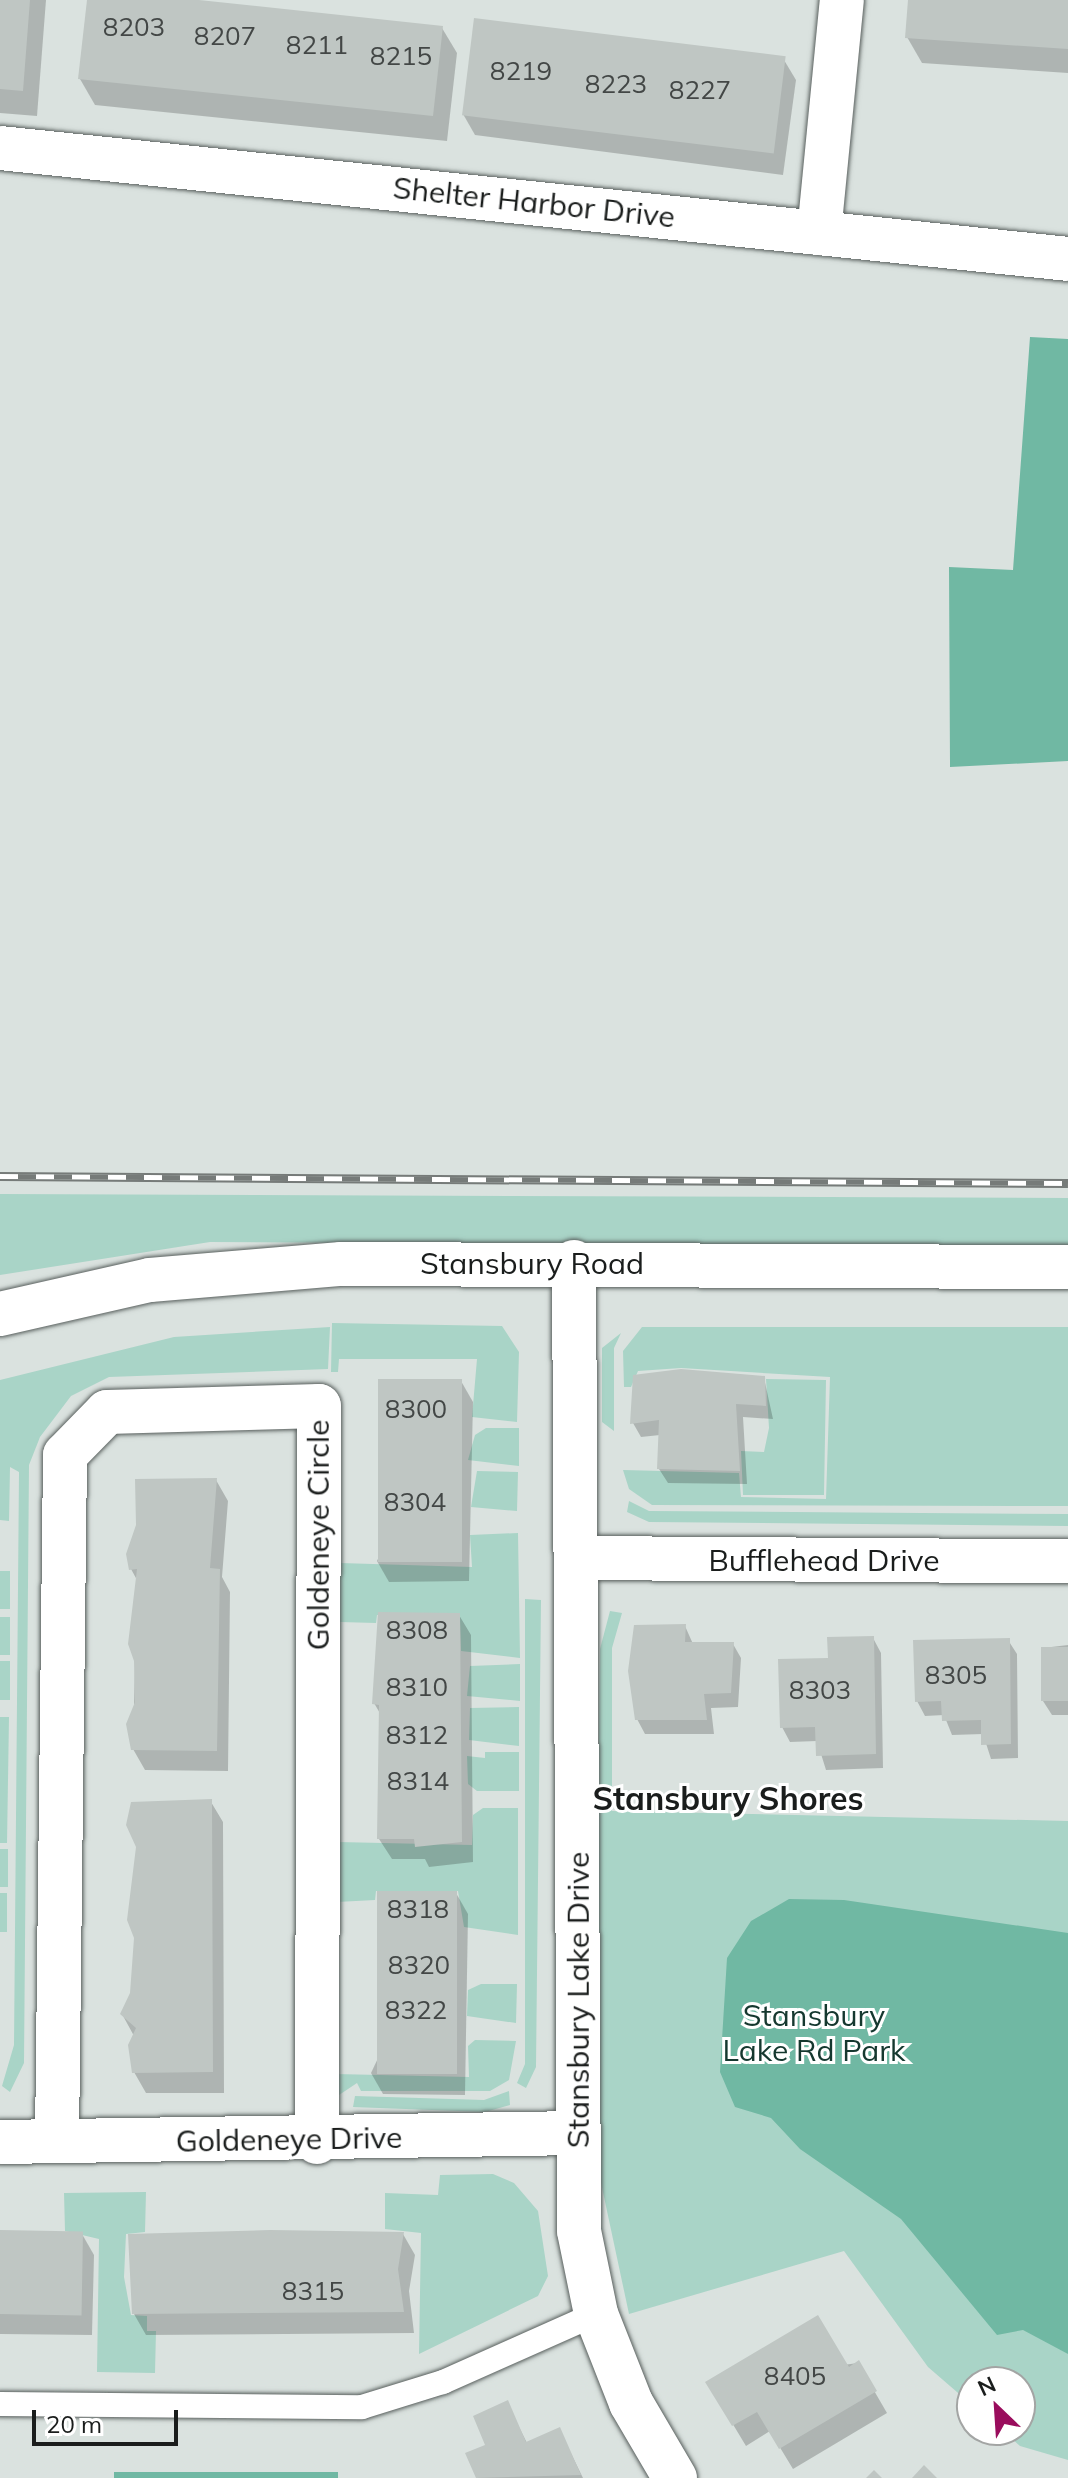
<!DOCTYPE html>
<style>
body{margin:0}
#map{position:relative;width:1068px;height:2478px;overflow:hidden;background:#dae2df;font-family:Mulish,sans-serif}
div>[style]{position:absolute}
.green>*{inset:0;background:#a9d4c7;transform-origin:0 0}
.water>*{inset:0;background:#70b8a3;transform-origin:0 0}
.shadow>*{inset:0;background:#0003}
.building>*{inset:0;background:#bfc6c3;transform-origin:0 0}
.roads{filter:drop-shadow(0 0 2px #585f5d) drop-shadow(0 0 2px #585f5d)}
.lane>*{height:24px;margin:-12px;padding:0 12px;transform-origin:12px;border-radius:12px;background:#fff}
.street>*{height:44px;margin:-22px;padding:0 22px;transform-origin:22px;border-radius:22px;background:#fff}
.rail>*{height:9px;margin-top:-4.5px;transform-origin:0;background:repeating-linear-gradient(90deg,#fff 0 18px,#767b79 0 36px);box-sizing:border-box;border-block:2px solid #767b79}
span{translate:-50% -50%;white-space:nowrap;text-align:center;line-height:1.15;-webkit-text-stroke:6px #fff;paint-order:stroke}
.number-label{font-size:26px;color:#434746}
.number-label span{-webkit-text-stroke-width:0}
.street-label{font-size:30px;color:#1a1d1c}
.park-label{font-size:30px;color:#15382f}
.neighbourhood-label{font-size:32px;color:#1a1d1c;font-weight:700}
.north{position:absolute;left:956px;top:2366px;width:80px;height:80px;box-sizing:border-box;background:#fff;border:2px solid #a3a5a4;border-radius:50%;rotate:335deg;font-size:22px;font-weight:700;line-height:32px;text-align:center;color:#1a1d1c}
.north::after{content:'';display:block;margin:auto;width:28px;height:36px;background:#9a0d5d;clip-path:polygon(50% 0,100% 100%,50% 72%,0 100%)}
.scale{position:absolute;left:32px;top:2410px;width:146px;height:36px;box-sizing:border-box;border:4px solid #1a1d1c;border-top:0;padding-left:10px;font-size:24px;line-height:28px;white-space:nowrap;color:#1a1d1c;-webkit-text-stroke:6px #fff;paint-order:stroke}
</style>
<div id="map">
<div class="green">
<div style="clip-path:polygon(0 1194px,1068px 1198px,1068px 1247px,210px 1242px,0 1275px)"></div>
<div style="clip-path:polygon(332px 1323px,502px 1326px,519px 1352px,517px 1422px,472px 1417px,477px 1359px,339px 1359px,338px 1372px,331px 1372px)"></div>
<div style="clip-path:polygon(330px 1327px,328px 1369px,109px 1377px,71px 1396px,40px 1437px,29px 1465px,24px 2063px,10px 2092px,2px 2086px,14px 2045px,19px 1472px,10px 1467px,9px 1521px,0 1520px,0 1380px,174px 1337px)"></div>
<div style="clip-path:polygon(642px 1327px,1068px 1327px,1068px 1506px,652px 1505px,629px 1489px,623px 1470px,739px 1473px,741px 1497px,826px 1499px,830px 1377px,681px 1368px,638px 1371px,631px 1387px,624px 1387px,623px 1351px)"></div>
<div style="clip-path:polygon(621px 1333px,614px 1348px,614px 1431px,602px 1422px,602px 1348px)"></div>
<div style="clip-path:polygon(766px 1379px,826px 1380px,824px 1495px,743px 1495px,741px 1451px,764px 1452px,769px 1428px)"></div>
<div style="clip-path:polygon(486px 1428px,519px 1428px,519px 1466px,468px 1460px,475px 1435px)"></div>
<div style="clip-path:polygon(477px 1471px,518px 1472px,517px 1511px,471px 1507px)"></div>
<div style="clip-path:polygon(629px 1501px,649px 1511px,1068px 1514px,1068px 1526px,649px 1522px,627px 1512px)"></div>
<div style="clip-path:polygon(518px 1533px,520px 1658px,461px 1651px,460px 1620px,377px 1615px,376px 1623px,340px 1622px,340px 1563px,472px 1567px,470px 1535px)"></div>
<div style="left:0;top:1571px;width:10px;height:38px"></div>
<div style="clip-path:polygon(525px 1599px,541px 1600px,536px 2067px,526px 2088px,517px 2083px,525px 2064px)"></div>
<div style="clip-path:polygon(610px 1611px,622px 1613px,612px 1648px,612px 1811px,1068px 1821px,1068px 2460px,1020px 2446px,1002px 2430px,1020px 2430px,1020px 2382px,972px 2382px,972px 2405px,928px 2367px,844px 2251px,629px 2314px,594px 2150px,600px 1649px)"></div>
<div style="left:0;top:1617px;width:10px;height:38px"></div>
<div style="left:0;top:1661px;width:10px;height:39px"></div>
<div style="clip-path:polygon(520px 1664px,520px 1701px,467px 1696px,470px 1666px)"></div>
<div style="clip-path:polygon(519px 1707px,519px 1746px,469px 1740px,470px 1708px)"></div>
<div style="clip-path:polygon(0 1717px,9px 1717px,7px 1843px,0 1843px)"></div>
<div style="clip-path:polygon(485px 1752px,519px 1752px,519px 1791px,477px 1791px,468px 1784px,467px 1756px,485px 1758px)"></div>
<div style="clip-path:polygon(483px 1808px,518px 1808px,518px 1935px,464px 1927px,458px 1891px,376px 1891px,375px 1900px,337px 1902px,338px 1842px,472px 1845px,473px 1815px)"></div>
<div style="left:0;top:1849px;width:8px;height:38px"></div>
<div style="left:0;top:1893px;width:7px;height:39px"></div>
<div style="clip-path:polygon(481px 1984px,517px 1984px,516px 2023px,467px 2016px,468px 1990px)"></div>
<div style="clip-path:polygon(475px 2040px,516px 2041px,509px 2080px,490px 2091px,361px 2091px,357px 2083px,339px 2095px,334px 2081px,335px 2074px,469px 2077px,468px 2046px)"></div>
<div style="clip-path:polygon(509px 2091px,510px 2105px,485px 2112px,353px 2107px,355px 2096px,484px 2100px)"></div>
<div style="clip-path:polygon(493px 2174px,514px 2183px,538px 2211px,548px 2276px,538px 2296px,419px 2354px,421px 2233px,385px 2229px,385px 2193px,438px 2195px,440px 2175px)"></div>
<div style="clip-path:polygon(146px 2192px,145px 2232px,126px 2234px,124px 2277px,131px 2315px,147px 2316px,147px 2331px,156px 2331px,155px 2373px,97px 2372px,99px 2239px,65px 2231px,64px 2193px)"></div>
</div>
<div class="water">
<div style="clip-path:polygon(1030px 337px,1068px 339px,1068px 761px,950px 767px,949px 567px,1013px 570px)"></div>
<div style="clip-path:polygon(789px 1899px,844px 1900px,1068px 1933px,1068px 2354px,1023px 2330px,997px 2335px,901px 2219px,800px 2149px,771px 2118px,735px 2107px,720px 2072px,727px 1958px,751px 1921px)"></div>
<div style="left:114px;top:2472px;width:224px;height:6px"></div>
</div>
<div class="shadow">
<div style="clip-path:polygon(0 0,46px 0,37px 116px,0 113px)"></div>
<div style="clip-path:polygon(89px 0,180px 0,442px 28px,457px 53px,447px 141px,95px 105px,80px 79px)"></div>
<div style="clip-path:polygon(910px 0,1068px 0,1068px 73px,922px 63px,907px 37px)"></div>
<div style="clip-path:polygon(784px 60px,796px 80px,783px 175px,475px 135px,463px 114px)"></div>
<div style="clip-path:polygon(764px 1378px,773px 1419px,743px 1417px,747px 1484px,668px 1483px,659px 1469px,660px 1435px,641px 1437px,633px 1423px)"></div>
<div style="clip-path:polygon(461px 1381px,473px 1402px,469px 1581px,389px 1582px,377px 1561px)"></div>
<div style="clip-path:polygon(216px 1480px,228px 1501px,222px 1577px,230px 1592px,228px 1771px,145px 1770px,133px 1749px,137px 1580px,131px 1569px)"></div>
<div style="clip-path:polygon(459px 1615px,471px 1635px,473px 1862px,429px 1867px,425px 1859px,392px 1859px,379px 1839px,381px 1715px,374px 1703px)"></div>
<div style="clip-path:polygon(685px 1626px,693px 1644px,733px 1644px,741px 1658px,738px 1707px,711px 1708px,714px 1734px,645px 1734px,637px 1719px)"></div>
<div style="clip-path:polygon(873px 1638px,881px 1653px,883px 1768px,826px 1770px,817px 1741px,790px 1742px,782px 1727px,830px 1660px)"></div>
<div style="clip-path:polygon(1008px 1640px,1017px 1654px,1018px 1758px,991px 1759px,983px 1734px,952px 1735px,944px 1715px,925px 1716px,917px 1701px)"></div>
<div style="clip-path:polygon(1068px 1645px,1068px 1715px,1052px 1715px,1043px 1701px,1043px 1648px)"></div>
<div style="clip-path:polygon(211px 1802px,223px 1822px,224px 2093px,146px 2093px,134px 2072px,134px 2036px,122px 2014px)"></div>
<div style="clip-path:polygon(456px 1893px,468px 1914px,465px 2095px,383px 2094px,371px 2073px)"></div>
<div style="clip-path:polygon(0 2232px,82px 2234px,94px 2255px,92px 2335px,0 2334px)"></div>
<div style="clip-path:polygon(403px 2234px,415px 2255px,409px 2291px,414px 2333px,146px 2335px,134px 2314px)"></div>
<div style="clip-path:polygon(858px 2363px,887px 2413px,793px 2469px,770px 2431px,746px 2446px,708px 2383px)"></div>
<div style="clip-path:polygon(507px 2403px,527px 2443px,559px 2429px,583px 2478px,478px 2478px,468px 2454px,488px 2446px)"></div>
</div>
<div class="building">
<div style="clip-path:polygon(0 0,30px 0,23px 91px,0 89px)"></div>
<div style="clip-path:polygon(87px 0,199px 0,443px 26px,433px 116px,78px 79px)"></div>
<div style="clip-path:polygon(908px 0,1068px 0,1068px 49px,905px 38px)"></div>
<div style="left:474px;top:18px;width:314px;height:98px;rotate:7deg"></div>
<div style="clip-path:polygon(681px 1369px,765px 1376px,766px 1406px,736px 1404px,740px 1471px,657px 1469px,659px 1420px,630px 1424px,633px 1375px)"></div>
<div style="left:378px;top:1379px;width:84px;height:183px"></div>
<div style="clip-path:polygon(217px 1478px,210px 1568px,220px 1569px,217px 1751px,131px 1750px,126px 1724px,135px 1702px,134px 1661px,128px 1644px,137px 1569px,129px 1570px,126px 1554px,136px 1525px,135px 1479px)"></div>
<div style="clip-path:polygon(378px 1612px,460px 1613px,462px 1842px,415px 1847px,414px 1839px,377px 1839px,379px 1705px,372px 1704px)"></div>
<div style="clip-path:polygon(686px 1624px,685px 1642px,734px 1642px,731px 1693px,704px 1694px,707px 1720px,635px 1720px,628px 1671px,634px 1625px)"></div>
<div style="clip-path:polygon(874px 1636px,876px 1754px,816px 1756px,815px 1727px,780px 1728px,778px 1659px,828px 1658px,827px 1637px)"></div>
<div style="clip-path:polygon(1010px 1638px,1011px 1744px,981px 1745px,981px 1720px,942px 1721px,941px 1701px,915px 1702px,913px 1640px)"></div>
<div style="left:1041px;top:1647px;width:27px;height:54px"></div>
<div style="clip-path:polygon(212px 1799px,213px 2072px,132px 2073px,128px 2045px,136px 2028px,120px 2014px,130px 1993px,134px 1938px,127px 1920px,136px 1847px,126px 1825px,131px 1802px)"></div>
<div style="left:377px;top:1891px;width:80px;height:183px"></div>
<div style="left:0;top:2230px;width:83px;height:84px;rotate:1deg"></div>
<div style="clip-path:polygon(270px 2230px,404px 2232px,398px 2269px,404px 2312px,132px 2314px,128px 2234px)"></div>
<div style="clip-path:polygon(818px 2315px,849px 2367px,859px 2360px,877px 2391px,779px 2449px,757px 2412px,732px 2426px,705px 2382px)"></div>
<div style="clip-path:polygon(508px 2400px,526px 2442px,560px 2427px,581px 2475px,476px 2478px,465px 2453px,485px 2445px,473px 2416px)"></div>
<div style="clip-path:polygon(924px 2465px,937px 2478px,912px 2478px)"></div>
<div style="clip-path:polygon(874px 2470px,882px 2478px,866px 2478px)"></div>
</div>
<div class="roads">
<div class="lane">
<div style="left:0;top:2404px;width:362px;rotate:0.5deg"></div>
<div style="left:362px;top:2407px;width:85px;rotate:-17.2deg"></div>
<div style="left:443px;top:2382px;width:167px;rotate:-24deg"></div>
</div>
<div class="street">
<div style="left:0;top:148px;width:1074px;rotate:5.93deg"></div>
<div style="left:819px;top:233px;width:234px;rotate:-84.4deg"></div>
<div style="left:574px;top:1262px;width:969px;rotate:89.7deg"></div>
<div style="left:579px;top:2231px;width:85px;rotate:78.4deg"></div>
<div style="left:596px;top:2314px;width:96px;rotate:68.5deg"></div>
<div style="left:631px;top:2403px;width:87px;rotate:59.6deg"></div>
<div style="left:0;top:1314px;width:154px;rotate:-12.8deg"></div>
<div style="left:150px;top:1280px;width:192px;rotate:-4.8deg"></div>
<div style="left:341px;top:1264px;width:727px;rotate:0.24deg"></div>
<div style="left:580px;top:1558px;width:488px;rotate:0.4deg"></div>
<div style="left:57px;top:2141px;width:686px;rotate:-89.33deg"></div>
<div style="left:65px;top:1455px;width:60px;rotate:-45.7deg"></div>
<div style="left:107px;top:1412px;width:212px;rotate:-1.6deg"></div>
<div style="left:319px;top:1406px;width:736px;rotate:90.16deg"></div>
<div style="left:0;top:2142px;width:577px;rotate:-0.89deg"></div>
</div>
</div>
<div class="rail">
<div style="left:0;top:1176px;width:1068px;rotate:0.38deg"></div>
</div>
<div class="number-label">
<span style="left:134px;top:27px">8203</span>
<span style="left:225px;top:36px">8207</span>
<span style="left:317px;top:45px">8211</span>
<span style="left:401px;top:56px">8215</span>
<span style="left:521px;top:71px">8219</span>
<span style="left:616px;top:84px">8223</span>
<span style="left:700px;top:90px">8227</span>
<span style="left:416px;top:1409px">8300</span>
<span style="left:415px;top:1502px">8304</span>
<span style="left:417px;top:1630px">8308</span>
<span style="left:956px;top:1675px">8305</span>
<span style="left:417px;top:1687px">8310</span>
<span style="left:820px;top:1690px">8303</span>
<span style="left:417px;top:1735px">8312</span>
<span style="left:418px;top:1781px">8314</span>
<span style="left:418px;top:1909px">8318</span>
<span style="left:419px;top:1965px">8320</span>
<span style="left:416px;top:2010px">8322</span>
<span style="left:313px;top:2291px">8315</span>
<span style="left:795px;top:2376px">8405</span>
</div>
<div class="street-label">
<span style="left:534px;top:202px;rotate:6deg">Shelter Harbor Drive</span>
<span style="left:532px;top:1263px">Stansbury Road</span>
<span style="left:318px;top:1535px;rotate:-90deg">Goldeneye Circle</span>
<span style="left:824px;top:1560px">Bufflehead Drive</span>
<span style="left:578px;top:2000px;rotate:-90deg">Stansbury Lake Drive</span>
<span style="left:289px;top:2139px;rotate:-1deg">Goldeneye Drive</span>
</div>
<div class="park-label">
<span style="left:814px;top:2032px">Stansbury<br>Lake Rd Park</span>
</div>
<div class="neighbourhood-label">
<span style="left:728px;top:1798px">Stansbury Shores</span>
</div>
<div class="north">N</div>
<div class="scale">20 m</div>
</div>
